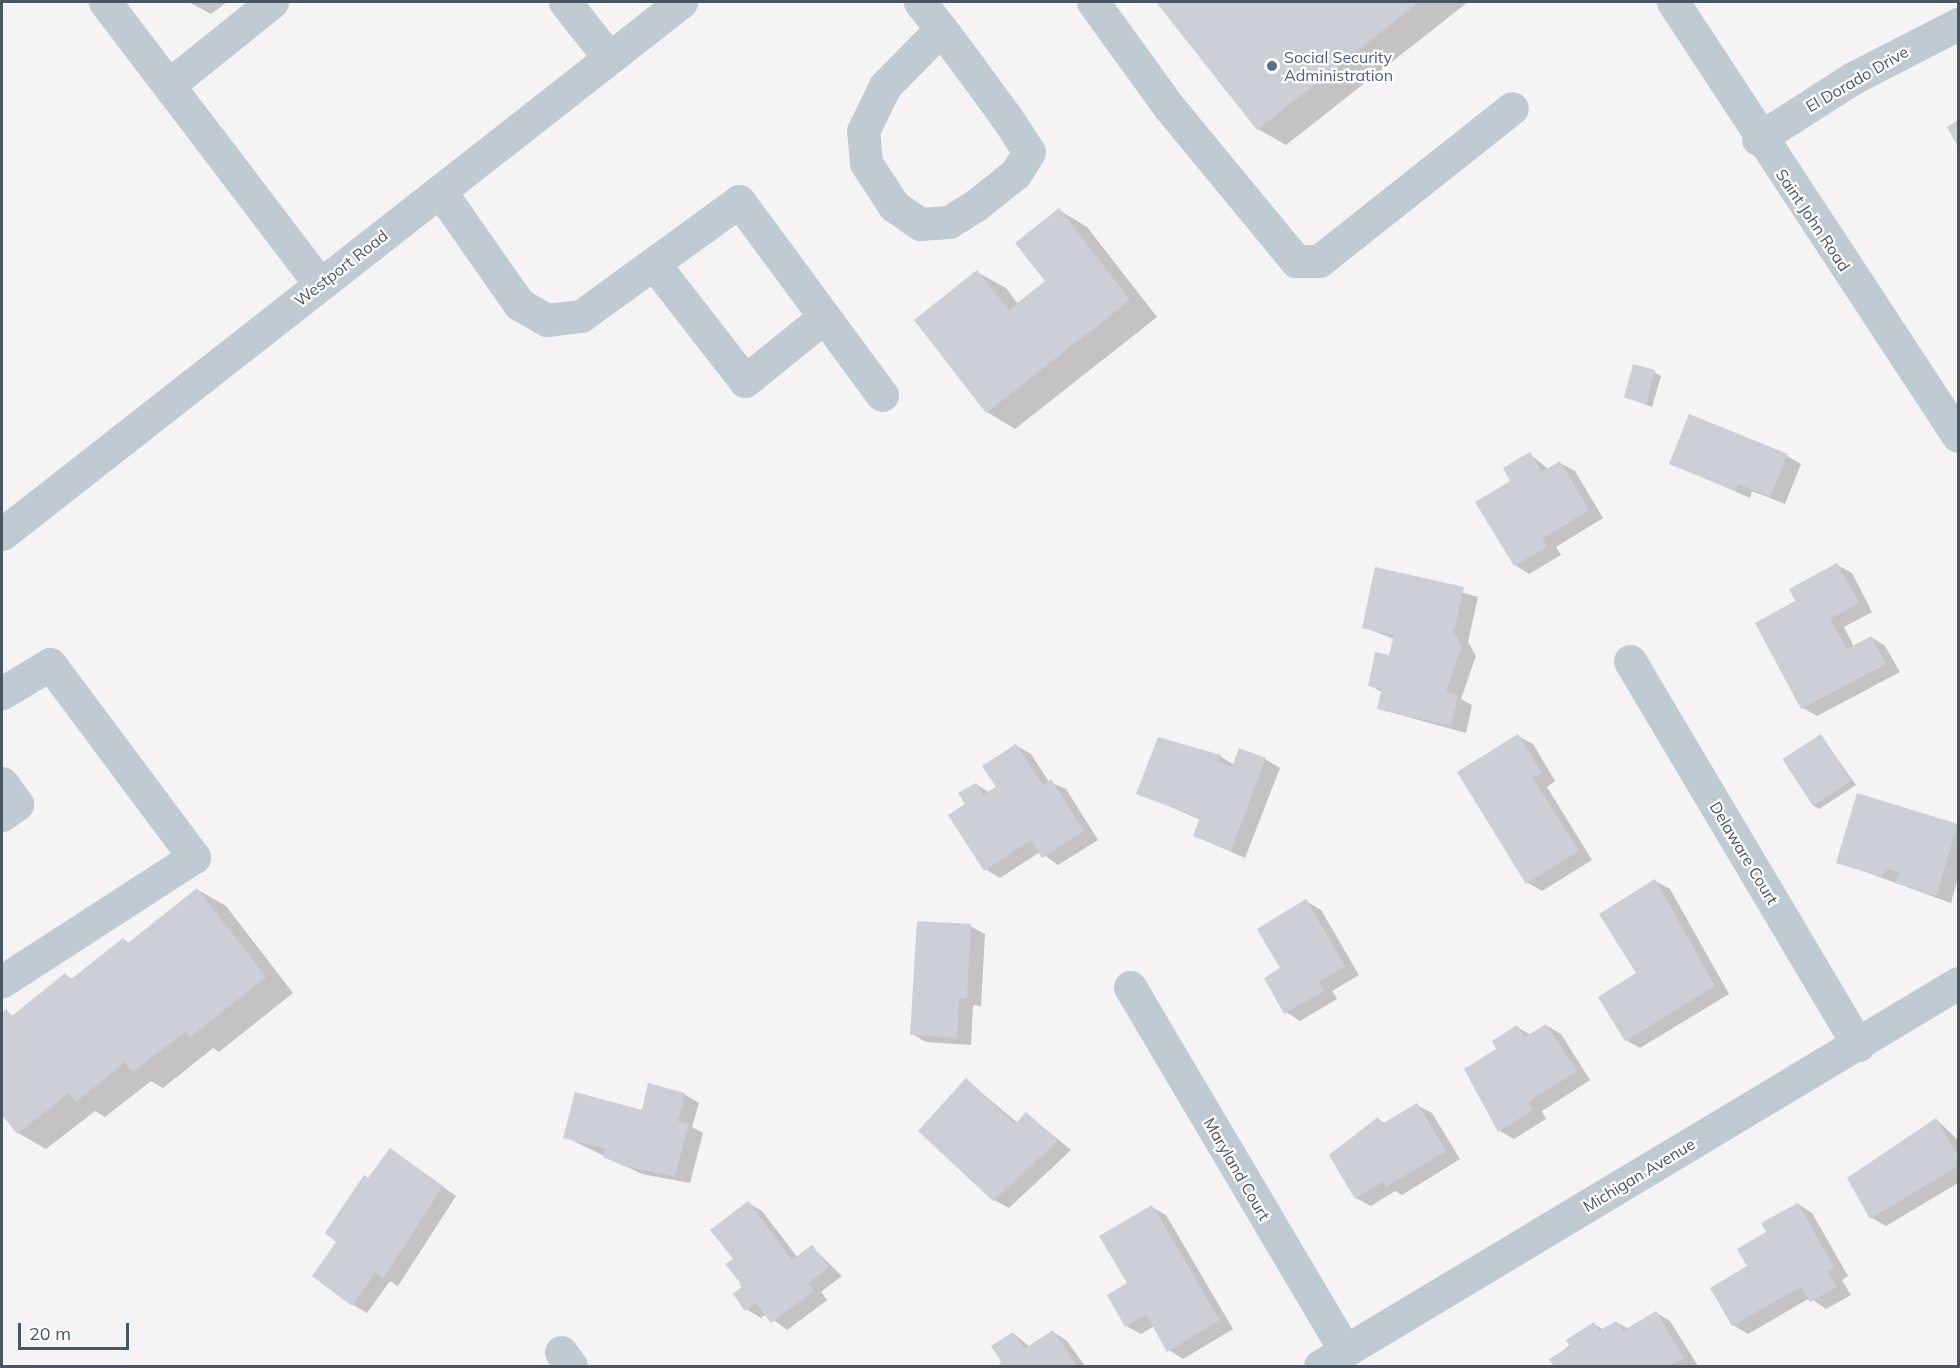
<!DOCTYPE html>
<style>
body{margin:0}
#map{position:relative;width:1960px;height:1368px;overflow:hidden;background:#f5f3f3;font-family:Mulish,sans-serif}
div>[style]{position:absolute}
.shadow>*{inset:0;background:#0003}
.building>*{inset:0;background:#cccfd5;transform-origin:0 0}
.minor>*{height:33px;margin:-16.5px;padding:0 16.5px;transform-origin:16.5px;border-radius:16.5px;background:#c0cad3}
.dots>*{width:16px;height:16px;translate:-50% -50%;box-sizing:border-box;border:3px solid #fff;border-radius:50%}
span{translate:-50% -50%;white-space:nowrap;text-align:center;line-height:1.15;-webkit-text-stroke:4.5px #fff;paint-order:stroke}
.service-label{font-size:16px;color:#4e5e75}
.left{translate:0 -50%;text-align:left}
.street-label{font-size:16px;color:#485563}
.frame{position:absolute;inset:0;border:3px solid #485563;pointer-events:none}
.scale{position:absolute;left:18px;top:1323px;width:111px;height:27px;box-sizing:border-box;border:3px solid #485563;border-top:0;padding-left:8px;font-size:18px;line-height:21px;white-space:nowrap;color:#485563;-webkit-text-stroke:4px #fff;paint-order:stroke}
</style>
<div id="map">
<div class="shadow">
<div style="clip-path:polygon(189px 2px,227px 2px,211px 14px)"></div>
<div style="clip-path:polygon(1158px 2px,1468px 2px,1286px 145px,1258px 129px)"></div>
<div style="clip-path:polygon(1059px 210px,1087px 227px,1157px 317px,1015px 429px,987px 412px,916px 320px,977px 272px,1006px 288px,1018px 304px,1047px 281px)"></div>
<div style="clip-path:polygon(1654px 372px,1661px 376px,1652px 407px,1625px 397px)"></div>
<div style="clip-path:polygon(1530px 454px,1549px 470px,1560px 463px,1575px 471px,1603px 518px,1556px 547px,1561px 555px,1529px 574px,1515px 565px,1512px 482px)"></div>
<div style="clip-path:polygon(1787px 456px,1801px 464px,1785px 504px,1752px 491px,1750px 498px,1671px 463px)"></div>
<div style="clip-path:polygon(1837px 565px,1852px 573px,1872px 612px,1844px 627px,1854px 647px,1871px 637px,1885px 646px,1900px 672px,1817px 716px,1803px 708px,1797px 602px)"></div>
<div style="clip-path:polygon(1376px 569px,1478px 597px,1468px 642px,1476px 656px,1461px 699px,1472px 705px,1466px 733px,1379px 709px,1382px 692px,1369px 685px,1390px 657px,1394px 639px,1363px 627px)"></div>
<div style="clip-path:polygon(1518px 736px,1533px 744px,1555px 781px,1547px 787px,1592px 860px,1542px 891px,1528px 883px)"></div>
<div style="clip-path:polygon(1821px 736px,1856px 785px,1819px 809px,1813px 805px)"></div>
<div style="clip-path:polygon(1017px 746px,1031px 754px,1049px 782px,1066px 789px,1098px 840px,1058px 865px,1040px 852px,1000px 878px,985px 869px,967px 804px,976px 784px,990px 793px,998px 788px)"></div>
<div style="clip-path:polygon(1220px 756px,1234px 765px,1265px 759px,1280px 768px,1245px 858px,1195px 836px,1201px 820px,1138px 793px)"></div>
<div style="clip-path:polygon(1858px 795px,1958px 826px,1958px 878px,1951px 903px,1838px 862px)"></div>
<div style="clip-path:polygon(1655px 881px,1670px 889px,1729px 994px,1640px 1048px,1626px 1040px)"></div>
<div style="clip-path:polygon(198px 890px,226px 906px,293px 993px,219px 1052px,213px 1048px,163px 1088px,151px 1081px,105px 1117px,95px 1111px,46px 1149px,18px 1133px,2px 1112px,2px 1014px,14px 1016px,66px 975px,72px 979px,123px 940px,130px 943px)"></div>
<div style="clip-path:polygon(1306px 901px,1321px 910px,1359px 975px,1332px 991px,1337px 999px,1300px 1021px,1286px 1012px,1282px 969px)"></div>
<div style="clip-path:polygon(970px 926px,985px 934px,981px 1006px,973px 1005px,971px 1045px,926px 1042px,912px 1034px)"></div>
<div style="clip-path:polygon(1546px 1025px,1561px 1034px,1590px 1080px,1542px 1111px,1546px 1119px,1514px 1139px,1500px 1131px,1517px 1027px,1531px 1035px)"></div>
<div style="clip-path:polygon(966px 1080px,1018px 1123px,1027px 1114px,1071px 1150px,1009px 1208px,994px 1200px)"></div>
<div style="clip-path:polygon(684px 1094px,699px 1103px,692px 1127px,703px 1133px,690px 1183px,642px 1174px,565px 1137px)"></div>
<div style="clip-path:polygon(1417px 1105px,1432px 1113px,1460px 1159px,1402px 1195px,1395px 1191px,1371px 1206px,1356px 1198px,1378px 1119px,1386px 1124px)"></div>
<div style="clip-path:polygon(1937px 1120px,1958px 1140px,1958px 1183px,1886px 1226px,1872px 1218px)"></div>
<div style="clip-path:polygon(391px 1150px,456px 1196px,398px 1286px,390px 1281px,367px 1313px,352px 1304px,339px 1242px)"></div>
<div style="clip-path:polygon(748px 1203px,762px 1211px,798px 1258px,812px 1247px,842px 1276px,821px 1292px,827px 1300px,787px 1330px,766px 1314px,761px 1318px,746px 1309px,735px 1259px)"></div>
<div style="clip-path:polygon(1798px 1204px,1812px 1213px,1848px 1276px,1842px 1280px,1851px 1295px,1826px 1309px,1810px 1298px,1748px 1334px,1733px 1325px,1749px 1267px,1768px 1232px)"></div>
<div style="clip-path:polygon(1152px 1207px,1166px 1215px,1233px 1329px,1183px 1359px,1169px 1350px,1154px 1326px,1141px 1334px,1126px 1326px,1129px 1284px)"></div>
<div style="clip-path:polygon(1656px 1313px,1670px 1321px,1698px 1366px,1556px 1366px,1552px 1360px,1594px 1324px,1604px 1330px,1616px 1322px,1629px 1329px)"></div>
<div style="clip-path:polygon(1053px 1332px,1067px 1341px,1085px 1366px,999px 1366px,1013px 1333px,1030px 1347px)"></div>
</div>
<div class="building">
<div style="clip-path:polygon(1156px 2px,1419px 2px,1257px 130px)"></div>
<div style="clip-path:polygon(1958px 120px,1958px 147px,1947px 127px)"></div>
<div style="clip-path:polygon(1059px 208px,1130px 300px,986px 413px,914px 320px,977px 270px,1009px 310px,1045px 281px,1015px 243px)"></div>
<div style="left:1633px;top:364px;width:23px;height:35px;rotate:15deg"></div>
<div style="clip-path:polygon(1689px 414px,1788px 454px,1770px 497px,1738px 484px,1735px 491px,1669px 464px)"></div>
<div style="clip-path:polygon(1530px 452px,1542px 472px,1560px 461px,1589px 510px,1542px 539px,1547px 547px,1514px 566px,1475px 502px,1510px 481px,1503px 468px)"></div>
<div style="clip-path:polygon(1837px 563px,1859px 603px,1830px 619px,1847px 649px,1871px 636px,1886px 664px,1801px 709px,1755px 623px,1795px 601px,1789px 589px)"></div>
<div style="clip-path:polygon(1375px 567px,1464px 587px,1454px 632px,1462px 646px,1446px 692px,1458px 695px,1451px 726px,1377px 709px,1382px 689px,1368px 686px,1375px 652px,1389px 655px,1394px 635px,1362px 628px)"></div>
<div style="clip-path:polygon(1518px 734px,1542px 773px,1533px 778px,1579px 851px,1526px 884px,1457px 772px)"></div>
<div style="left:1821px;top:734px;width:56px;height:46px;rotate:57deg"></div>
<div style="clip-path:polygon(1158px 737px,1221px 755px,1218px 762px,1232px 767px,1239px 748px,1266px 758px,1231px 851px,1193px 836px,1200px 818px,1136px 794px)"></div>
<div style="clip-path:polygon(1016px 744px,1043px 785px,1051px 779px,1084px 831px,1042px 858px,1031px 840px,984px 871px,948px 815px,965px 804px,958px 793px,976px 783px,983px 795px,996px 787px,982px 766px)"></div>
<div style="clip-path:polygon(1857px 793px,1958px 824px,1936px 896px,1895px 883px,1899px 872px,1886px 869px,1882px 877px,1836px 863px)"></div>
<div style="clip-path:polygon(1655px 879px,1715px 986px,1625px 1041px,1598px 997px,1636px 973px,1599px 914px)"></div>
<div style="clip-path:polygon(197px 888px,266px 977px,190px 1037px,186px 1031px,133px 1072px,125px 1062px,76px 1102px,69px 1093px,17px 1134px,2px 1115px,2px 1013px,6px 1009px,12px 1016px,65px 973px,70px 980px,123px 938px,128px 943px)"></div>
<div style="clip-path:polygon(1306px 899px,1345px 966px,1319px 982px,1324px 991px,1284px 1014px,1264px 978px,1280px 968px,1257px 929px)"></div>
<div style="clip-path:polygon(917px 921px,971px 924px,967px 998px,959px 998px,957px 1038px,910px 1035px)"></div>
<div style="clip-path:polygon(1546px 1024px,1577px 1071px,1528px 1102px,1533px 1110px,1498px 1132px,1464px 1069px,1496px 1049px,1492px 1041px,1517px 1025px,1525px 1037px)"></div>
<div style="clip-path:polygon(966px 1078px,1015px 1124px,1026px 1112px,1058px 1141px,993px 1201px,918px 1131px)"></div>
<div style="clip-path:polygon(648px 1083px,685px 1093px,678px 1121px,689px 1124px,675px 1176px,626px 1167px,603px 1157px,605px 1149px,563px 1138px,575px 1092px,642px 1110px)"></div>
<div style="clip-path:polygon(1417px 1103px,1446px 1151px,1386px 1187px,1383px 1182px,1355px 1199px,1329px 1155px,1378px 1117px,1382px 1124px)"></div>
<div style="clip-path:polygon(1936px 1118px,1958px 1155px,1958px 1166px,1870px 1219px,1847px 1178px)"></div>
<div style="clip-path:polygon(390px 1148px,443px 1186px,383px 1279px,375px 1273px,352px 1306px,312px 1276px,336px 1242px,325px 1233px,364px 1175px,368px 1178px)"></div>
<div style="clip-path:polygon(748px 1201px,792px 1260px,812px 1245px,829px 1267px,808px 1283px,814px 1291px,771px 1323px,756px 1303px,745px 1311px,733px 1294px,743px 1286px,725px 1264px,733px 1259px,710px 1230px)"></div>
<div style="clip-path:polygon(1798px 1203px,1834px 1267px,1828px 1271px,1837px 1287px,1810px 1302px,1801px 1287px,1732px 1326px,1710px 1288px,1747px 1266px,1737px 1249px,1766px 1232px,1761px 1223px)"></div>
<div style="clip-path:polygon(1152px 1205px,1220px 1320px,1167px 1352px,1146px 1314px,1125px 1327px,1107px 1295px,1127px 1283px,1099px 1236px)"></div>
<div style="clip-path:polygon(1656px 1311px,1684px 1358px,1670px 1366px,1554px 1366px,1549px 1359px,1570px 1347px,1566px 1340px,1594px 1322px,1599px 1331px,1616px 1321px,1623px 1331px)"></div>
<div style="clip-path:polygon(1053px 1330px,1077px 1366px,997px 1366px,1002px 1363px,991px 1346px,1013px 1332px,1024px 1349px)"></div>
</div>
<div class="minor">
<div style="left:105px;top:2px;width:355px;rotate:52.7deg"></div>
<div style="left:565px;top:2px;width:71px;rotate:51.8deg"></div>
<div style="left:920px;top:2px;width:34px;rotate:52deg"></div>
<div style="left:941px;top:29px;width:45px;rotate:53.1deg"></div>
<div style="left:968px;top:65px;width:66px;rotate:53.7deg"></div>
<div style="left:1007px;top:118px;width:40px;rotate:57.1deg"></div>
<div style="left:1029px;top:152px;width:26px;rotate:122deg"></div>
<div style="left:1015px;top:174px;width:50px;rotate:141.5deg"></div>
<div style="left:976px;top:205px;width:32px;rotate:148deg"></div>
<div style="left:949px;top:222px;width:29px;rotate:176deg"></div>
<div style="left:920px;top:224px;width:32px;rotate:-145deg"></div>
<div style="left:894px;top:206px;width:51px;rotate:-123.1deg"></div>
<div style="left:866px;top:163px;width:32px;rotate:-95deg"></div>
<div style="left:863px;top:131px;width:50px;rotate:-63.9deg"></div>
<div style="left:885px;top:86px;width:80px;rotate:-45.5deg"></div>
<div style="left:1093px;top:2px;width:130px;rotate:54.1deg"></div>
<div style="left:1169px;top:107px;width:200px;rotate:50.5deg"></div>
<div style="left:1296px;top:261px;width:23px"></div>
<div style="left:1319px;top:261px;width:246px;rotate:-38.4deg"></div>
<div style="left:1673px;top:2px;width:519px;rotate:56.71deg"></div>
<div style="left:170px;top:84px;width:131px;rotate:-38.8deg"></div>
<div style="left:1758px;top:139px;width:113px;rotate:-32.7deg"></div>
<div style="left:1853px;top:78px;width:118px;rotate:-27.2deg"></div>
<div style="left:440px;top:191px;width:138px;rotate:55deg"></div>
<div style="left:519px;top:304px;width:32px;rotate:30deg"></div>
<div style="left:547px;top:320px;width:34px;rotate:-7deg"></div>
<div style="left:581px;top:316px;width:195px;rotate:-36deg"></div>
<div style="left:739px;top:201px;width:241px;rotate:53.6deg"></div>
<div style="left:654px;top:264px;width:148px;rotate:52.1deg"></div>
<div style="left:745px;top:381px;width:102px;rotate:-39deg"></div>
<div style="left:2px;top:534px;width:863px;rotate:-38.08deg"></div>
<div style="left:1630px;top:661px;width:447px;rotate:59.3deg"></div>
<div style="left:2px;top:693px;width:56px;rotate:-31.1deg"></div>
<div style="left:50px;top:664px;width:241px;rotate:53.3deg"></div>
<div style="left:194px;top:857px;width:229px;rotate:147.1deg"></div>
<div style="left:2px;top:783px;width:26px;rotate:54deg"></div>
<div style="left:17px;top:804px;width:19px;rotate:144deg"></div>
<div style="left:1130px;top:987px;width:422px;rotate:59.4deg"></div>
<div style="left:561px;top:1352px;width:17px;rotate:54deg"></div>
<div style="left:1320px;top:1366px;width:744px;rotate:-30.98deg"></div>
</div>
<div class="dots">
<div style="left:1272px;top:66px;background:#5c6f8a"></div>
</div>
<div class="service-label">
<span class="left" style="left:1284px;top:66px">Social Security<br>Administration</span>
</div>
<div class="street-label">
<span style="left:1857px;top:79px;rotate:-30deg">El Dorado Drive</span>
<span style="left:1813px;top:220px;rotate:56deg">Saint John Road</span>
<span style="left:341px;top:268px;rotate:-38deg">Westport Road</span>
<span style="left:1744px;top:853px;rotate:59deg">Delaware Court</span>
<span style="left:1237px;top:1169px;rotate:60deg">Maryland Court</span>
<span style="left:1639px;top:1175px;rotate:-31deg">Michigan Avenue</span>
</div>
<div class="frame"></div>
<div class="scale">20 m</div>
</div>
